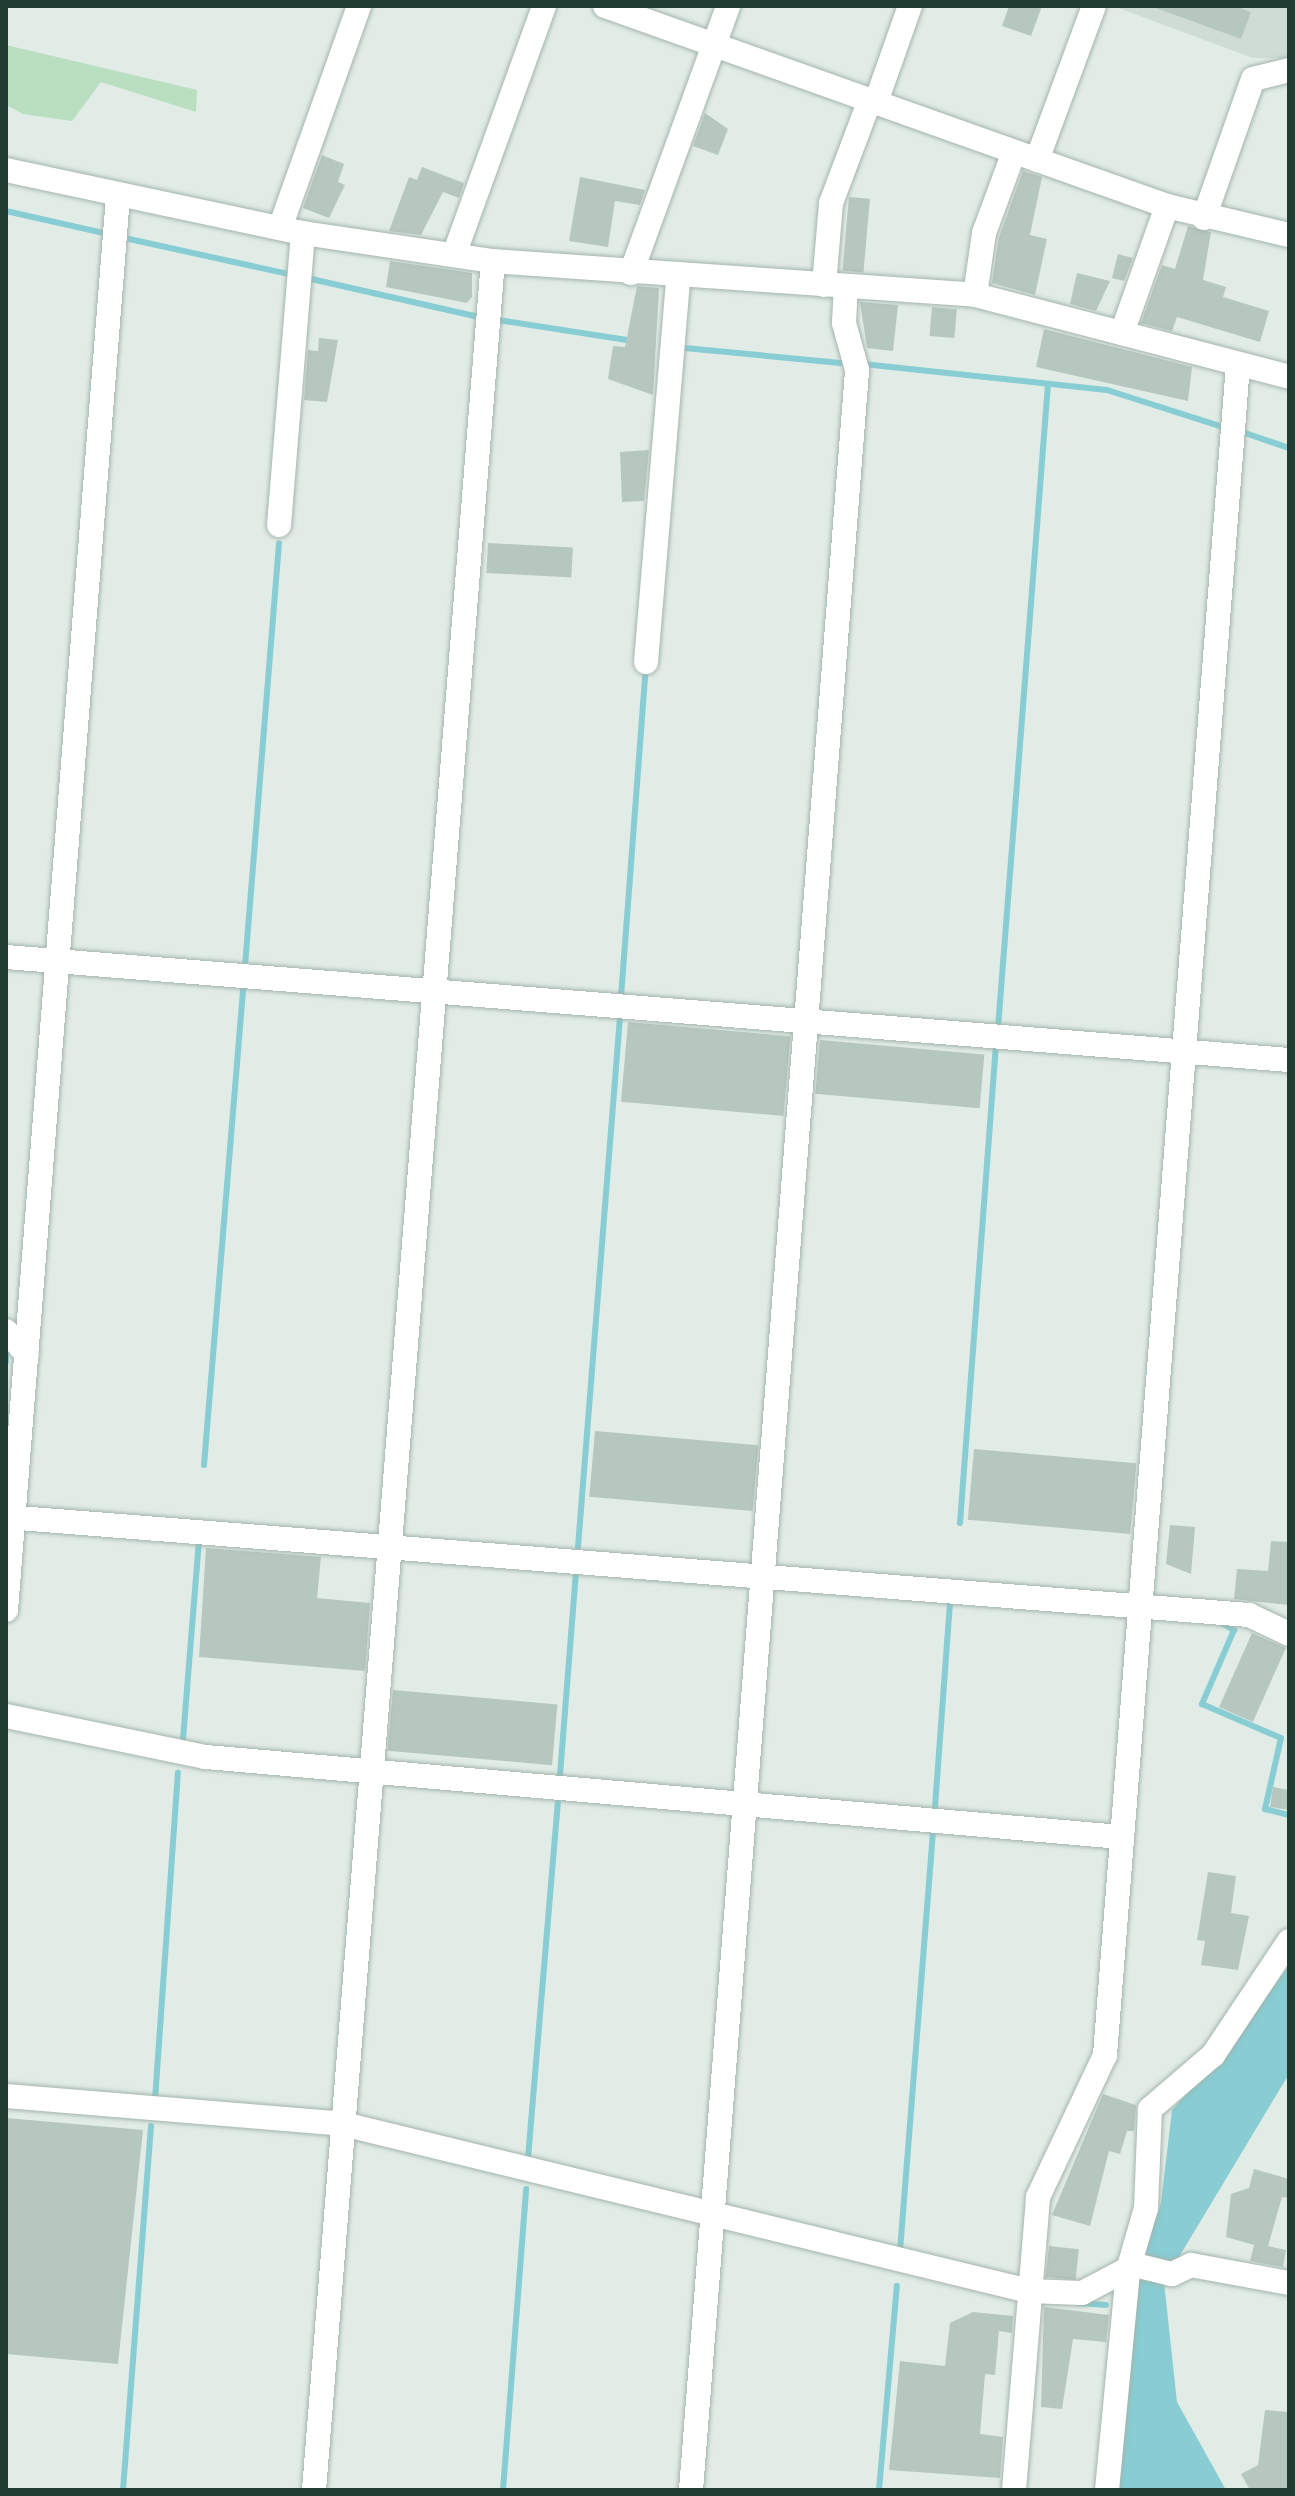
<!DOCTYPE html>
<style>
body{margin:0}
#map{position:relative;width:1295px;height:2496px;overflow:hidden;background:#e1ece6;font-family:Poppins,sans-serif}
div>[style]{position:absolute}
.built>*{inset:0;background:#cfdcd5}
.green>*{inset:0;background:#b9dec0}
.water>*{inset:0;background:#87cdd3}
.stream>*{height:6px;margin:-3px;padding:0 3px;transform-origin:3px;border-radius:3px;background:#87cdd3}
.building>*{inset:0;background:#b6c7bf;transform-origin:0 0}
.roads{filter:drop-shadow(0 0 2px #a4b4ad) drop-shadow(0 0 2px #a4b4ad)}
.minor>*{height:24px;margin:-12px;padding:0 12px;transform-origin:12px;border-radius:12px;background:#fff}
span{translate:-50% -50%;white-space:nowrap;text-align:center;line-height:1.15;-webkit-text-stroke:6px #f2f9f5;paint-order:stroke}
.frame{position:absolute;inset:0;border:8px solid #213d33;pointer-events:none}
</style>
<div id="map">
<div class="built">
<div style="clip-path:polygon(1113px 6px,1289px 6px,1289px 58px,1253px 58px)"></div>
</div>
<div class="green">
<div style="clip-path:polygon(6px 45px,197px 90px,196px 112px,101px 82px,72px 121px,23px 114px,6px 105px)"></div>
</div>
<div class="water">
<div style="clip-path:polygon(1289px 1965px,1289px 2074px,1164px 2282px,1177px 2402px,1226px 2490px,1115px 2490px,1137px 2274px,1161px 2203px,1172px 2110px,1241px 2033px)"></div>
</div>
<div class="stream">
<div style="left:6px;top:211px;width:105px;rotate:12.7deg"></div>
<div style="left:120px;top:237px;width:172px;rotate:12.4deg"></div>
<div style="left:307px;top:278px;width:175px;rotate:12.8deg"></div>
<div style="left:498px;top:320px;width:137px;rotate:8.8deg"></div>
<div style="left:685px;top:348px;width:156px;rotate:5.5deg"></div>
<div style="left:863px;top:364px;width:245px;rotate:6.1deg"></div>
<div style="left:1107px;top:390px;width:122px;rotate:17.7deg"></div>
<div style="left:1242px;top:432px;width:50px;rotate:18.8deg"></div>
<div style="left:245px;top:966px;width:424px;rotate:-85.4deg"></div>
<div style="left:621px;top:997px;width:322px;rotate:-85.7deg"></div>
<div style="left:998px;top:1028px;width:646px;rotate:-85.56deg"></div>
<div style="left:6px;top:1350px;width:12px;rotate:90deg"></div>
<div style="left:204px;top:1465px;width:481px;rotate:-85.3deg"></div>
<div style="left:960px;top:1523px;width:478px;rotate:-85.7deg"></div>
<div style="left:578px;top:1547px;width:532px;rotate:-85.47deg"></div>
<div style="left:1223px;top:1624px;width:13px;rotate:29deg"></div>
<div style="left:1234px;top:1630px;width:81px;rotate:113.4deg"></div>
<div style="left:1202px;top:1704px;width:86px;rotate:23.3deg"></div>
<div style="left:1281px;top:1738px;width:73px;rotate:102.7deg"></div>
<div style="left:1265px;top:1809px;width:25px;rotate:14deg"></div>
<div style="left:183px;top:1739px;width:198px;rotate:-85.4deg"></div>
<div style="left:560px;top:1775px;width:203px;rotate:-85.5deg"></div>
<div style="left:935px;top:1807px;width:207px;rotate:-85.8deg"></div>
<div style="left:155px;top:2100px;width:328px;rotate:-86deg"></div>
<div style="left:528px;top:2158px;width:357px;rotate:-85.2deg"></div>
<div style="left:900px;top:2251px;width:418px;rotate:-85.5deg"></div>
<div style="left:1079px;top:2303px;width:27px;rotate:4deg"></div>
<div style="left:123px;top:2490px;width:365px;rotate:-85.6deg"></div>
<div style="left:503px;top:2490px;width:302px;rotate:-85.6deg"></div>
<div style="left:879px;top:2490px;width:205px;rotate:-85deg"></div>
</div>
<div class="building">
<div style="clip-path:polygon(1009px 6px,1042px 6px,1031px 36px,1002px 26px)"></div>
<div style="clip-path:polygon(1235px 6px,1251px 12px,1241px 39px,1156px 8px)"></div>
<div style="clip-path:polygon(705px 113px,728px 129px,718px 155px,693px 146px)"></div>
<div style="clip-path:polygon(322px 155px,344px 164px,338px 182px,345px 185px,329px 218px,303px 208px)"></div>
<div style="clip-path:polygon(422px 167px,464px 183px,459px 198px,443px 192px,421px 235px,389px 231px,409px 177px,417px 180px)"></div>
<div style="clip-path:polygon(1023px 171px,1042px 177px,1030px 235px,1047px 239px,1035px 295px,992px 283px,999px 237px)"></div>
<div style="clip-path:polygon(580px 177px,645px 190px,640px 205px,615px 201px,608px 247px,569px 241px)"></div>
<div style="left:849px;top:197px;width:21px;height:74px;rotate:5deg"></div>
<div style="clip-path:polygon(1188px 226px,1211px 232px,1203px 280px,1226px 287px,1223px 297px,1269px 311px,1260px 342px,1177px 317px,1172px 331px,1141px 323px,1162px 265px,1175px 269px)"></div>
<div style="clip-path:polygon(1118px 254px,1133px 258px,1124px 281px,1112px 278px)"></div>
<div style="clip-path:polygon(390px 261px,472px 273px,472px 297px,467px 303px,386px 287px)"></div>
<div style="clip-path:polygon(1077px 273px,1110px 281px,1096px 311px,1070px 304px)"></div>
<div style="clip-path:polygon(637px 286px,659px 288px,653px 395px,608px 379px,613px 346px,625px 347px)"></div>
<div style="clip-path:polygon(860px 302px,898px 305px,893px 351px,867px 348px)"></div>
<div style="left:932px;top:307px;width:25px;height:29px;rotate:5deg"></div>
<div style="clip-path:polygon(1044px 329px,1192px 367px,1188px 401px,1036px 367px)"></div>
<div style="clip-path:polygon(319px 338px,338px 340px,327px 402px,304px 400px,308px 350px,318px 351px)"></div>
<div style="clip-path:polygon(649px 450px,644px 501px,622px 502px,620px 452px)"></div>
<div style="left:488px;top:543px;width:85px;height:30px;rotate:3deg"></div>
<div style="left:628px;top:1022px;width:163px;height:80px;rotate:5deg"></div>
<div style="left:820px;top:1040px;width:165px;height:54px;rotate:5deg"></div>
<div style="left:595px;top:1431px;width:164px;height:66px;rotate:5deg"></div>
<div style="left:974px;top:1449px;width:163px;height:71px;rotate:5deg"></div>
<div style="clip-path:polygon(1170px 1525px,1195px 1527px,1191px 1574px,1166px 1564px)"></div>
<div style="clip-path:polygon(1271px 1541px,1289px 1542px,1289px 1605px,1234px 1599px,1237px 1569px,1268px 1571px)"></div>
<div style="clip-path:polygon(206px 1548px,321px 1557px,317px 1598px,370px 1603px,365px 1671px,199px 1657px)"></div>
<div style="left:1252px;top:1633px;width:37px;height:81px;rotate:24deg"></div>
<div style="left:393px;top:1690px;width:165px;height:61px;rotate:5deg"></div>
<div style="clip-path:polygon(1273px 1787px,1289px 1790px,1289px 1810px,1270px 1807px)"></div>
<div style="clip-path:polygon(1208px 1872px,1236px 1876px,1231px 1913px,1249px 1916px,1238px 1970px,1201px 1965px,1205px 1941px,1197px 1940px)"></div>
<div style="clip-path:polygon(1103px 2094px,1136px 2105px,1134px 2131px,1127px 2131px,1120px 2154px,1109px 2151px,1090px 2226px,1052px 2215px)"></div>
<div style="clip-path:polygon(6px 2118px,143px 2130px,118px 2364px,6px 2354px)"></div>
<div style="clip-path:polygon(1254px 2169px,1289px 2179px,1289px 2198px,1282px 2197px,1268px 2246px,1286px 2250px,1283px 2267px,1250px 2261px,1254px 2245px,1226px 2237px,1231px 2194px,1249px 2188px)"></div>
<div style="left:1049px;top:2246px;width:30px;height:31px;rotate:6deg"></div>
<div style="clip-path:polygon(1044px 2307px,1109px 2315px,1106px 2342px,1073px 2339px,1062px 2409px,1041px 2407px)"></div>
<div style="clip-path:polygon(973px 2312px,1013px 2316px,1012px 2333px,999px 2331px,995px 2375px,985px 2374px,980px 2434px,1003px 2437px,1000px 2478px,889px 2470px,900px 2361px,945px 2366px,950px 2323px)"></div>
<div style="clip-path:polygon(1265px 2410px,1289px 2412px,1289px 2490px,1250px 2490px,1241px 2474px,1258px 2465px)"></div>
</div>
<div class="roads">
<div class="minor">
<div style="left:605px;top:6px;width:597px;rotate:19.59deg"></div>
<div style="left:1167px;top:206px;width:125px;rotate:13.4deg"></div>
<div style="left:876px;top:102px;width:102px;rotate:-70.5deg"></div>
<div style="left:1037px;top:160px;width:164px;rotate:-69.7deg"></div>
<div style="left:6px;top:170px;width:304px;rotate:12deg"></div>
<div style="left:303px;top:233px;width:192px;rotate:8.4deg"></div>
<div style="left:493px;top:261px;width:483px;rotate:4deg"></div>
<div style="left:975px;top:295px;width:325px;rotate:14.6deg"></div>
<div style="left:1204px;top:218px;width:147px;rotate:-70.6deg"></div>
<div style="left:1253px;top:79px;width:37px;rotate:-14deg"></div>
<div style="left:280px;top:228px;width:236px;rotate:-70.4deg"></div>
<div style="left:454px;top:255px;width:265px;rotate:-70.1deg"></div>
<div style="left:631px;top:273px;width:284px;rotate:-70deg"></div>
<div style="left:824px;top:285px;width:82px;rotate:-85.1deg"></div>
<div style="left:831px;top:203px;width:110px;rotate:-69.3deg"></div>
<div style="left:975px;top:295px;width:63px;rotate:-81.7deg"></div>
<div style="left:984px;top:233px;width:86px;rotate:-69.7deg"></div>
<div style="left:1122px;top:333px;width:135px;rotate:-70.5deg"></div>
<div style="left:279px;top:525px;width:293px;rotate:-85.3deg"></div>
<div style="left:646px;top:662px;width:385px;rotate:-85.2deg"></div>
<div style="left:6px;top:957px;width:1287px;rotate:4.59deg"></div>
<div style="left:6px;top:1331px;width:31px;rotate:48deg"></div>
<div style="left:6px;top:1517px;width:1247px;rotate:4.51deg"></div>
<div style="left:1249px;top:1615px;width:44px;rotate:25.4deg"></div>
<div style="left:6px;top:1610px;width:1418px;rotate:-85.47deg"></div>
<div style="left:6px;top:1716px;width:204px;rotate:11.6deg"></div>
<div style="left:206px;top:1757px;width:918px;rotate:5deg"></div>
<div style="left:6px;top:2096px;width:338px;rotate:4.7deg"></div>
<div style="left:343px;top:2124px;width:706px;rotate:13.68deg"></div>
<div style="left:1029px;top:2291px;width:53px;rotate:2.2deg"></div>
<div style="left:1082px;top:2293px;width:60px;rotate:-27.8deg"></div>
<div style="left:1135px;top:2265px;width:38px;rotate:14deg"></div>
<div style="left:1172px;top:2274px;width:21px;rotate:-25deg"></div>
<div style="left:1191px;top:2265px;width:100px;rotate:10.4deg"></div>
<div style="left:314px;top:2490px;width:2236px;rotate:-85.41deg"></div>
<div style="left:691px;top:2490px;width:2126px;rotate:-85.52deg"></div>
<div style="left:857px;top:370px;width:49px;rotate:-105.5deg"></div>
<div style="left:844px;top:323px;width:37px;rotate:-87deg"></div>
<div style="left:1014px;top:2490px;width:294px;rotate:-85.3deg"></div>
<div style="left:1038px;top:2197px;width:157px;rotate:-64.7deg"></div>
<div style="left:1105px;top:2055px;width:1696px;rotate:-85.5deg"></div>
<div style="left:1107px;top:2490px;width:221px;rotate:-84.5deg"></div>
<div style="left:1128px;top:2270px;width:65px;rotate:-73.8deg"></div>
<div style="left:1146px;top:2208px;width:99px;rotate:-87.7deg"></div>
<div style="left:1150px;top:2109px;width:83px;rotate:-40.6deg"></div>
<div style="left:1213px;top:2055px;width:137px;rotate:-56.3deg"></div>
</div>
</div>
<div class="frame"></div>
</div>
